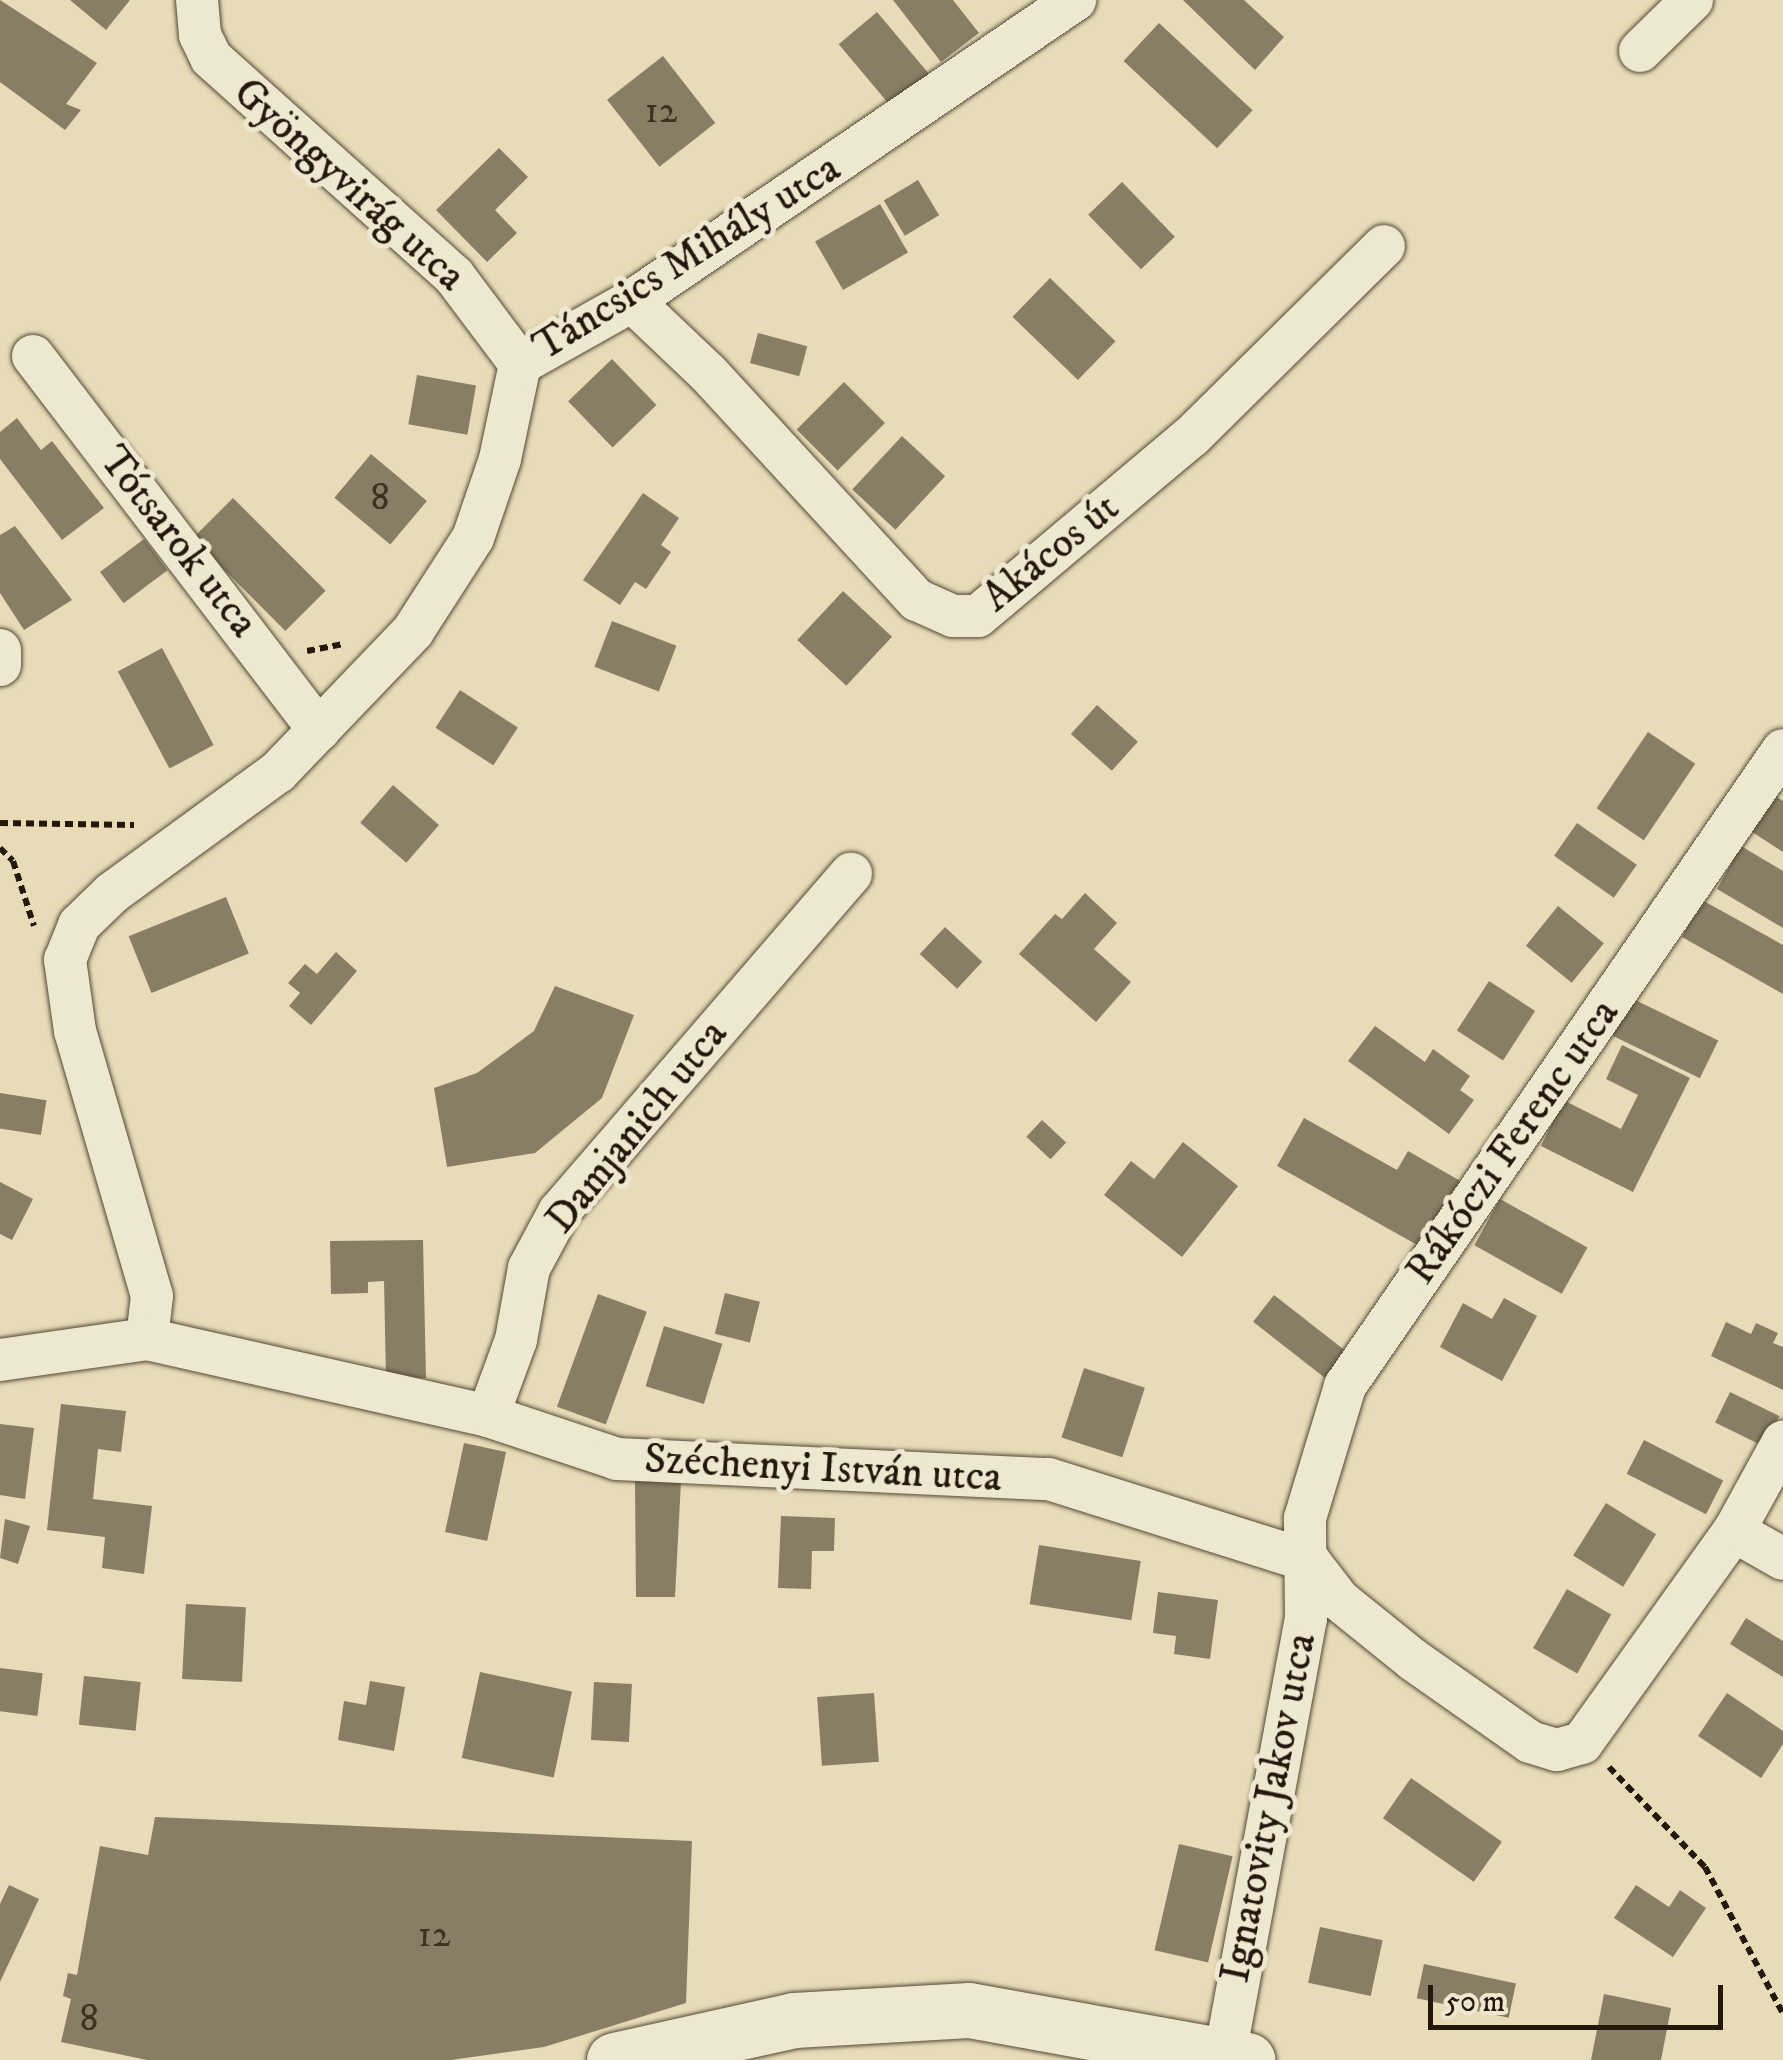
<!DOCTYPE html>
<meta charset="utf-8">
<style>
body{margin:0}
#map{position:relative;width:1783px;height:2060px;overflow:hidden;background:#e7dcb7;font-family:"IM FELL DW Pica",serif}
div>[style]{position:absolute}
.building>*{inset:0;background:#887e65;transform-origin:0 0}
.path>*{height:6px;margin-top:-3px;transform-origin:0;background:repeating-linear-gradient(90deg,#22180c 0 8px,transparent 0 13px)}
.roads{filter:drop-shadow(0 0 2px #534937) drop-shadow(0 0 2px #534937)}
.minor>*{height:42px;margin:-21px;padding:0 21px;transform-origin:21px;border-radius:21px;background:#efe8d0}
.secondary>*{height:55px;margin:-27.5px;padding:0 27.5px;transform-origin:27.5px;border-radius:27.5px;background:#efe8d0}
span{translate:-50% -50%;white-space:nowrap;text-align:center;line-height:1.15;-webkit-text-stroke:10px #efe8d0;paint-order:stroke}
.number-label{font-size:38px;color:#3c3222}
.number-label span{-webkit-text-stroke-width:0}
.street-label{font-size:42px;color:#22180c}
.scale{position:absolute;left:1428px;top:1985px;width:295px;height:45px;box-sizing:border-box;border:5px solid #22180c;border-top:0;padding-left:12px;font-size:30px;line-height:35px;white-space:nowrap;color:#22180c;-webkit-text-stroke:8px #efe8d0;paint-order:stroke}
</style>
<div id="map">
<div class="building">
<div style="clip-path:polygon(0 0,97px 63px,66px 104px,81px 110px,65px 130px,0 82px)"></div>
<div style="clip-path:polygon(70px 0,130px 0,106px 30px)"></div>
<div style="clip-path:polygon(893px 0,953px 0,979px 33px,941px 62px)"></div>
<div style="clip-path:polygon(1183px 0,1244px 0,1284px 37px,1255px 70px)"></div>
<div style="left:877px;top:12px;width:82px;height:50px;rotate:50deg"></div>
<div style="left:1159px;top:23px;width:128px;height:52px;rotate:43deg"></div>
<div style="left:663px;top:56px;width:85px;height:71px;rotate:52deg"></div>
<div style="clip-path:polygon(499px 148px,528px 177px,495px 210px,517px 233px,487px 262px,436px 210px)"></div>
<div style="left:918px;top:180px;width:41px;height:40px;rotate:59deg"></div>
<div style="left:1122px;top:182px;width:76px;height:47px;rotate:46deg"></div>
<div style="left:880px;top:204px;width:56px;height:75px;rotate:60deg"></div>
<div style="left:1050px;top:278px;width:91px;height:54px;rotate:44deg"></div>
<div style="left:758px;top:333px;width:51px;height:31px;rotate:15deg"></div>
<div style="left:612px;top:359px;width:64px;height:61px;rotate:46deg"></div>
<div style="left:417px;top:375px;width:60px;height:50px;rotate:10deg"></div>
<div style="left:844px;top:382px;width:58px;height:67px;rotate:45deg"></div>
<div style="clip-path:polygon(17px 418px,41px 450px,52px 441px,104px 508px,62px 540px,0 459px,0 432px)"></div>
<div style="left:902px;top:436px;width:59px;height:73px;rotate:43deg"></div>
<div style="left:371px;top:454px;width:73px;height:57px;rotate:40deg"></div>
<div style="clip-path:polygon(643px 493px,679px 518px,661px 545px,671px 552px,646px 589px,635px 582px,620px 605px,583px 580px)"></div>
<div style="left:233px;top:498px;width:131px;height:57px;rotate:45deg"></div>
<div style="clip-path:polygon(15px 526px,72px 600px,24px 630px,0 593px,0 535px)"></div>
<div style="left:144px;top:539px;width:39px;height:55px;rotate:53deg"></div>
<div style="left:843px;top:591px;width:67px;height:67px;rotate:43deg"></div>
<div style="left:612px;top:621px;width:69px;height:49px;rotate:21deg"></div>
<div style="left:162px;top:648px;width:110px;height:50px;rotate:62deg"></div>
<div style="left:460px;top:690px;width:69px;height:45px;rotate:33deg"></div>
<div style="left:1097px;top:705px;width:55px;height:39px;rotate:42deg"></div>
<div style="left:1648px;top:732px;width:57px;height:92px;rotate:34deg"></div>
<div style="left:393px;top:785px;width:61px;height:50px;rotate:41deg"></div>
<div style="clip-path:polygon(1773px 794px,1783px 801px,1783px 852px,1749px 830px)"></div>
<div style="left:1577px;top:823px;width:73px;height:40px;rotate:35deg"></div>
<div style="clip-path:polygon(1741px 846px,1783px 871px,1783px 928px,1717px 889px)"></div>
<div style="clip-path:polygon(1085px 893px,1117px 923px,1094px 949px,1131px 982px,1096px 1022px,1019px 954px,1055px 914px,1062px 919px)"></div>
<div style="left:226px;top:897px;width:61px;height:105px;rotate:68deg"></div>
<div style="clip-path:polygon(1702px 900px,1783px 945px,1783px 994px,1682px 937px)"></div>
<div style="left:1558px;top:906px;width:59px;height:51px;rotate:39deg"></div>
<div style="left:945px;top:927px;width:51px;height:37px;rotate:43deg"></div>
<div style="clip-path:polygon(336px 952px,357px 971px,311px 1025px,289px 1006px,300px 993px,288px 983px,305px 964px,317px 974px)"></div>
<div style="left:1489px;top:981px;width:55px;height:59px;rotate:33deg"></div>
<div style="clip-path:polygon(555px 986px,634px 1015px,602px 1098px,535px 1153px,447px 1167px,434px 1088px,477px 1073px,534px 1031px)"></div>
<div style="left:1623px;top:994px;width:106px;height:42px;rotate:26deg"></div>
<div style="clip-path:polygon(1375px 1026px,1425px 1062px,1433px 1049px,1470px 1076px,1460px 1090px,1474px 1100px,1449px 1134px,1348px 1061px)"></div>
<div style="clip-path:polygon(1622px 1045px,1690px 1078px,1633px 1192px,1541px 1146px,1563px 1100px,1621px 1129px,1638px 1095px,1606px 1079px)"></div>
<div style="left:0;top:1093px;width:47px;height:35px;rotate:9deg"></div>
<div style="clip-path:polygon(1304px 1118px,1397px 1170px,1408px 1151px,1464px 1183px,1426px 1250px,1277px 1166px)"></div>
<div style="left:1042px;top:1120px;width:33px;height:23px;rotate:43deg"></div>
<div style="clip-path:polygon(1183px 1142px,1238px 1186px,1182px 1257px,1104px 1195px,1131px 1161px,1154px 1179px)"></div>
<div style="clip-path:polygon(0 1182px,33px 1199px,12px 1240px,0 1234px)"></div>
<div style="left:1500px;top:1199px;width:100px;height:53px;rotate:29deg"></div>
<div style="clip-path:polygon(423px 1240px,426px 1378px,386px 1379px,384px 1281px,368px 1282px,368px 1293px,331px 1294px,330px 1241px)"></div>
<div style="left:725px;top:1293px;width:36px;height:42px;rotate:14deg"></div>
<div style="left:598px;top:1294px;width:52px;height:120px;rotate:20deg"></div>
<div style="left:1274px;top:1295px;width:93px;height:34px;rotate:38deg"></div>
<div style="clip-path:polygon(1504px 1298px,1537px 1316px,1502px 1381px,1440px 1347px,1463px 1303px,1492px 1319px)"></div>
<div style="clip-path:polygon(1726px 1322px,1751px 1334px,1756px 1323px,1778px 1333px,1773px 1343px,1783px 1347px,1783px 1390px,1711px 1356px)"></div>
<div style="left:664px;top:1326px;width:61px;height:63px;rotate:17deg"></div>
<div style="left:1084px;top:1368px;width:64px;height:73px;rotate:18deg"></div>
<div style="left:1730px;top:1392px;width:55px;height:34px;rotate:26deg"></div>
<div style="clip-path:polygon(61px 1404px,126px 1411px,121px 1452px,98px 1449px,93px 1499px,152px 1506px,144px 1574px,102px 1568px,105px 1537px,47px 1530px)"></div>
<div style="clip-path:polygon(0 1424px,34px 1428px,25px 1499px,0 1495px)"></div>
<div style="left:1644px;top:1440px;width:89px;height:38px;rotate:27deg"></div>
<div style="left:464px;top:1443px;width:43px;height:91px;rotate:12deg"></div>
<div style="clip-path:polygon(635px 1481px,681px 1481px,675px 1597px,636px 1597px)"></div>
<div style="left:1606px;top:1503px;width:59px;height:62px;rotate:32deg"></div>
<div style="clip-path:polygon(781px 1516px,835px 1518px,834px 1551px,812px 1551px,811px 1589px,778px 1588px)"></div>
<div style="clip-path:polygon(5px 1519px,30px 1526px,18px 1564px,0 1558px)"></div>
<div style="left:1039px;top:1545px;width:103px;height:60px;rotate:9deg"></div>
<div style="left:1567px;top:1589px;width:51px;height:68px;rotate:30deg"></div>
<div style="clip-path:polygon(1158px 1592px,1218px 1600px,1210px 1659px,1174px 1654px,1176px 1636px,1153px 1633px)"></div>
<div style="left:186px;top:1604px;width:60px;height:75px;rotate:3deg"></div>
<div style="clip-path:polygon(1746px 1618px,1783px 1641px,1783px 1677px,1730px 1644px)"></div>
<div style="left:0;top:1668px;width:43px;height:43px;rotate:7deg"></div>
<div style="left:480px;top:1672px;width:94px;height:88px;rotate:12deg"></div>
<div style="left:84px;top:1676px;width:57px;height:49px;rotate:6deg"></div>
<div style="clip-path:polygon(370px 1681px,405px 1687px,394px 1751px,338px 1740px,344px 1701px,366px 1705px)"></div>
<div style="left:594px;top:1682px;width:38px;height:58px;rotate:3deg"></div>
<div style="left:874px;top:1693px;width:69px;height:57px;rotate:86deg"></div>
<div style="clip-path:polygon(1727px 1693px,1783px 1731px,1783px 1744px,1761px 1778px,1698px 1736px)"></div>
<div style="left:1411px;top:1778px;width:111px;height:49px;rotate:35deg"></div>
<div style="clip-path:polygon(155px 1817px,692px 1841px,686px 2003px,544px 2047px,451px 2060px,147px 2060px,61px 2042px,71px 1999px,63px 1996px,68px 1973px,77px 1975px,100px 1846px,148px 1855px)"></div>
<div style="left:1179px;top:1844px;width:55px;height:109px;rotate:13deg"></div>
<div style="clip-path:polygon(9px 1885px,39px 1899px,0 1982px,0 1904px)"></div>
<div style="clip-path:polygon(1636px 1885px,1669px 1907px,1680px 1890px,1706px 1908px,1673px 1957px,1614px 1918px)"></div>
<div style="left:1320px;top:1927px;width:64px;height:57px;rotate:12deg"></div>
<div style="left:1424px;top:1964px;width:94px;height:35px;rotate:12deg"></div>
<div style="clip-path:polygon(1604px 1994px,1671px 2008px,1661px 2060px,1591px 2060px)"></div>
</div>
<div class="path">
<div style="left:307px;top:651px;width:37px;rotate:-11deg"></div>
<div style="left:0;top:823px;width:134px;rotate:0.9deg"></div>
<div style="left:0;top:848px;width:18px;rotate:45deg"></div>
<div style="left:13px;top:861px;width:68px;rotate:72.1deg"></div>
<div style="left:1609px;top:1767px;width:139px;rotate:46.2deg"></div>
<div style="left:1705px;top:1867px;width:166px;rotate:62deg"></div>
</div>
<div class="roads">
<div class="minor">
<div style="left:197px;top:0;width:35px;rotate:85deg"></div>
<div style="left:200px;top:35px;width:25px;rotate:64deg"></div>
<div style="left:211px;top:58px;width:326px;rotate:41.9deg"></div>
<div style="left:454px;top:276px;width:110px;rotate:53.1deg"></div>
<div style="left:1640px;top:51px;width:73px;rotate:-44.4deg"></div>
<div style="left:632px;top:301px;width:105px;rotate:43.5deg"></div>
<div style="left:708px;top:373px;width:309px;rotate:47.4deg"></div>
<div style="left:917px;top:600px;width:39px;rotate:24deg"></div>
<div style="left:953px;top:616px;width:25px"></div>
<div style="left:978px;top:616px;width:280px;rotate:-40.1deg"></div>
<div style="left:1192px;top:436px;width:270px;rotate:-44.7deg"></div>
<div style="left:33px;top:356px;width:471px;rotate:52.6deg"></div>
<div style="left:0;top:650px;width:15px;rotate:90deg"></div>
<div style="left:147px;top:1339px;width:43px;rotate:-83.4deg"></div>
<div style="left:152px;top:1296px;width:276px;rotate:-106.2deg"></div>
<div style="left:75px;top:1031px;width:72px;rotate:-98deg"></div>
<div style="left:65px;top:960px;width:38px;rotate:-68deg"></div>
<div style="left:79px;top:925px;width:46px;rotate:-44.1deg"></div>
<div style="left:112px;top:893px;width:205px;rotate:-36.1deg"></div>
<div style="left:278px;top:772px;width:195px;rotate:-46.2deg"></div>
<div style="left:413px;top:631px;width:111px;rotate:-57.2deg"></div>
<div style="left:473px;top:538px;width:83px;rotate:-71.1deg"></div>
<div style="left:500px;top:459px;width:97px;rotate:-78.1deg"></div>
<div style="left:520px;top:364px;width:129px;rotate:-29.4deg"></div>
<div style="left:632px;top:301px;width:536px;rotate:-34.19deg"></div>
<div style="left:0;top:1360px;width:148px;rotate:-8.1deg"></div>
<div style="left:147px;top:1339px;width:350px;rotate:12.7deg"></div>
<div style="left:488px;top:1416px;width:136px;rotate:18.4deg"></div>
<div style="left:617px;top:1459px;width:432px;rotate:2.7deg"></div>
<div style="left:1049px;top:1479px;width:273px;rotate:17.5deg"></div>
<div style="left:1309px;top:1561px;width:49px;rotate:52.4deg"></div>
<div style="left:1339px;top:1600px;width:94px;rotate:38.9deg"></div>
<div style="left:1412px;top:1659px;width:144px;rotate:35.1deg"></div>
<div style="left:1530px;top:1742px;width:28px;rotate:17deg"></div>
<div style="left:1557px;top:1750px;width:26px;rotate:-16deg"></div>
<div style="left:1582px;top:1743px;width:261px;rotate:-54.4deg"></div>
<div style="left:1734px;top:1531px;width:102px;rotate:-61.2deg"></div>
<div style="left:488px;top:1416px;width:81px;rotate:-69.8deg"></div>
<div style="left:516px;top:1340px;width:73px;rotate:-79.8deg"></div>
<div style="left:529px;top:1268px;width:64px;rotate:-61.8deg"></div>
<div style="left:559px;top:1212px;width:447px;rotate:-49.2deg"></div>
<div style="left:1734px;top:1531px;width:56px;rotate:29.7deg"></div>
<div style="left:1225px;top:2055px;width:443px;rotate:-79.5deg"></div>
<div style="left:1306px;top:1619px;width:101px;rotate:-90.6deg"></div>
<div style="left:1305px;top:1518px;width:138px;rotate:-73.1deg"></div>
<div style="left:1345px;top:1386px;width:772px;rotate:-55.45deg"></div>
</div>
<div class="secondary">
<div style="left:614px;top:2060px;width:184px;rotate:-12.5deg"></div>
<div style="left:794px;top:2020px;width:175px;rotate:-3.3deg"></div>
<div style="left:969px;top:2010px;width:283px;rotate:10.2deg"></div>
</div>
</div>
<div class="number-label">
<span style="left:661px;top:112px">12</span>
<span style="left:380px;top:499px">8</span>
<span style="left:434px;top:1936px">12</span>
<span style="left:89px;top:2020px">8</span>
</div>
<div class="street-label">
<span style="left:349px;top:185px;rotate:42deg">Gyöngyvirág utca</span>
<span style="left:687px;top:258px;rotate:-32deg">Táncsics Mihály utca</span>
<span style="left:178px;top:542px;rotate:52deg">Tótsarok utca</span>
<span style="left:1051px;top:553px;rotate:-39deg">Akácos út</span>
<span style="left:637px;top:1127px;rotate:-51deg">Damjanich utca</span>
<span style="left:1513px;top:1142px;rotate:-55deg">Rákóczi Ferenc utca</span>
<span style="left:823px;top:1469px;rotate:3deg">Széchenyi István utca</span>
<span style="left:1269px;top:1808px;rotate:-79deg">Ignatovity Jakov utca</span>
</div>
<div class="scale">50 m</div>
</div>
